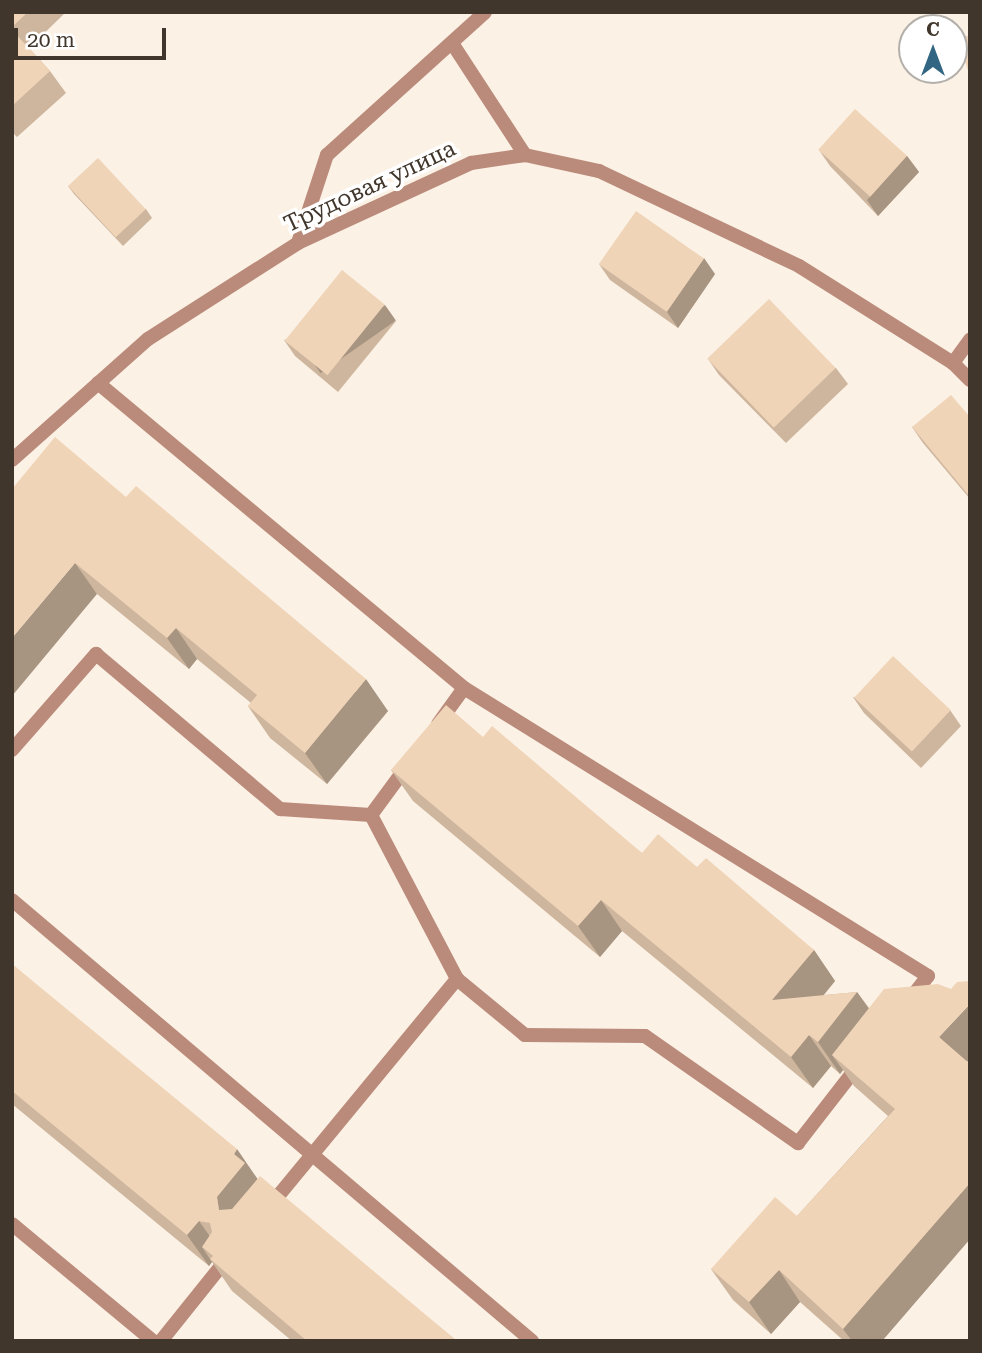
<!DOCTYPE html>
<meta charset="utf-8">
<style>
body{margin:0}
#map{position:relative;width:982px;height:1353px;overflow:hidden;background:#fcf1e5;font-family:"Roboto Serif",serif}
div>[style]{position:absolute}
.lane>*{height:14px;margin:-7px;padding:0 7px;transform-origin:7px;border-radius:7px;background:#ba8b7b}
.street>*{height:14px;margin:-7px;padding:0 7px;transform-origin:7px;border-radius:7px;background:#ba8b7b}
.wall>*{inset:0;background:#ceb69e}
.shaded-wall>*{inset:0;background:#a79481;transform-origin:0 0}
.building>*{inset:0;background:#efd4b8;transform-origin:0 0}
span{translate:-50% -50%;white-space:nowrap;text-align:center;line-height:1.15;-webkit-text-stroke:7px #fff;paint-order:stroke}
.street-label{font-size:23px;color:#41362b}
.frame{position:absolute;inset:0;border:14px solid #41362b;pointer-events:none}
.north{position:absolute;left:898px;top:14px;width:70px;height:70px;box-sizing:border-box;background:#fff;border:2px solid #b3afaa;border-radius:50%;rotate:0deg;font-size:19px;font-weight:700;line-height:28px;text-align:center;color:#41362b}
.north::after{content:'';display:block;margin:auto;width:24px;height:32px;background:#316582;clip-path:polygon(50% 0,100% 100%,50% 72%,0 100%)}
.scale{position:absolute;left:14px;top:28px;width:152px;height:32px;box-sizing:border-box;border:4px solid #41362b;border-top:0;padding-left:9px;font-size:21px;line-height:24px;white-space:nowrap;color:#41362b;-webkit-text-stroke:5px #fff;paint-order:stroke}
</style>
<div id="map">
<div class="lane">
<div style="left:452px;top:43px;width:134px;rotate:56.9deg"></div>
<div style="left:298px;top:243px;width:93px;rotate:-71.8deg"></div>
<div style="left:327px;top:155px;width:213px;rotate:-42.1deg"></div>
<div style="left:98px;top:383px;width:476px;rotate:39.8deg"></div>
<div style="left:464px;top:688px;width:546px;rotate:31.83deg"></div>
<div style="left:928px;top:976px;width:31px;rotate:128deg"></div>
<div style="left:438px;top:724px;width:44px;rotate:-54.2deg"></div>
<div style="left:12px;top:750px;width:128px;rotate:-48.8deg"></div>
<div style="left:96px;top:654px;width:241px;rotate:40.1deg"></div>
<div style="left:280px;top:809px;width:91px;rotate:3.8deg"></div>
<div style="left:371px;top:815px;width:185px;rotate:62.3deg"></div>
<div style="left:371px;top:815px;width:61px;rotate:-53.7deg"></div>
<div style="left:12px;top:900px;width:682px;rotate:40.3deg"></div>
<div style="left:269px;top:1207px;width:296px;rotate:-50.5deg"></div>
<div style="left:457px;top:979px;width:88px;rotate:39.5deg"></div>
<div style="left:525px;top:1035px;width:120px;rotate:0.5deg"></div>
<div style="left:645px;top:1036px;width:187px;rotate:35deg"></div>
<div style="left:798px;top:1143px;width:101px;rotate:-52.2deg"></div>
<div style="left:161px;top:1341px;width:102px;rotate:-51.3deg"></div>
</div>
<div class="street">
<div style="left:953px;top:363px;width:29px;rotate:-54deg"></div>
<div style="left:12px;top:460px;width:182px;rotate:-41.7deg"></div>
<div style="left:148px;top:339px;width:178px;rotate:-32.6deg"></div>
<div style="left:298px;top:243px;width:191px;rotate:-24.8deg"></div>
<div style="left:471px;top:163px;width:55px;rotate:-8.4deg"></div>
<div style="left:525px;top:155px;width:76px;rotate:12.2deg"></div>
<div style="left:599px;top:171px;width:221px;rotate:25.4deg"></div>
<div style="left:799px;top:266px;width:182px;rotate:32.2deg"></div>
<div style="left:953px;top:363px;width:24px;rotate:45deg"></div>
<div style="left:12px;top:1224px;width:183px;rotate:39.7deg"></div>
</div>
<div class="wall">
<div style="clip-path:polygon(12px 12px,66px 12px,29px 48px,50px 71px,66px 93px,17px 137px,12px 132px)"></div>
<div style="clip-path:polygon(819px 150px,907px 156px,919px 172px,878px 216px,830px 166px)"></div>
<div style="clip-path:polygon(68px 186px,146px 209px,152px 218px,123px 246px,74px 194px)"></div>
<div style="clip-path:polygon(599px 264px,715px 274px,678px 328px,610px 280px)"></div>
<div style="clip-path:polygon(396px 321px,338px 392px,295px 356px,284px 340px)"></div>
<div style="clip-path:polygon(708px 359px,836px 368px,848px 384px,786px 443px,719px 375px)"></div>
<div style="clip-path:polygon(970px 417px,970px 499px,923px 443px,912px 427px)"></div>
<div style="clip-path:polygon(12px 489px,388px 711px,327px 784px,270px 738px,248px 706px,251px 703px,197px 659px,189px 669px,97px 594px)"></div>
<div style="clip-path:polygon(853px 697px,950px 710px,961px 726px,921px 768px,864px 713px)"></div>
<div style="clip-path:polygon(483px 737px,642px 853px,697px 867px,814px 950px,835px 981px,824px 995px,857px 992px,869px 1008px,970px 1064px,970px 1239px,882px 1341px,844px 1341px,800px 1302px,771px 1334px,733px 1300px,711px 1269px,797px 1216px,888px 1116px,854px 1086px,843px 1070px,840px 1074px,831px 1066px,813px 1088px,622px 931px,600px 957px,413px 801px,391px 770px)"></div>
<div style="clip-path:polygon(12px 964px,257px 1179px,457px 1341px,292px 1341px,232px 1291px,212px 1262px,209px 1266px,12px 1104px)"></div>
</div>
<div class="shaded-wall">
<div style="clip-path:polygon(907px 156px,919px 172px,878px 216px,867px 200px)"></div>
<div style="clip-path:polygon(704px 258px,715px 274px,678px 328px,667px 312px)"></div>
<div style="left:385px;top:305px;width:19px;height:92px;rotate:55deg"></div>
<div style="clip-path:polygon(75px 563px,97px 594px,12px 696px,12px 638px)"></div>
<div style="clip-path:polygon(176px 628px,197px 659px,189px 669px,167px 638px)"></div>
<div style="clip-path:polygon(366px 679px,388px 711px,327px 784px,305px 753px)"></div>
<div style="clip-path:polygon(601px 900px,622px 931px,600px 957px,578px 926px)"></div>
<div style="clip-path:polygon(814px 950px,835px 981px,794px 1031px,772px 1000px)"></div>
<div style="clip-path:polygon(857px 992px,879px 1023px,832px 1055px,843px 1070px,840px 1074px,818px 1042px)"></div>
<div style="clip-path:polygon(970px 1004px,970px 1059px,961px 1068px,939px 1037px)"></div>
<div style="clip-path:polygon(809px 1035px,831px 1066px,813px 1088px,791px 1057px)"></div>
<div style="clip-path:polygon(237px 1149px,259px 1181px,239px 1228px,219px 1210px,217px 1197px,234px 1154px)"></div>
<div style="clip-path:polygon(970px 1183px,970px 1239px,882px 1341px,852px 1341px,843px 1329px)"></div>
<div style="clip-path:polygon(199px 1221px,221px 1252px,213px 1256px,202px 1247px,212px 1262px,209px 1266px,187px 1235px)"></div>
<div style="clip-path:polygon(779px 1270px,800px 1302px,771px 1334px,749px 1302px)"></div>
</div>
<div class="building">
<div style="clip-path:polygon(12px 12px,28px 12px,12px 27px)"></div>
<div style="clip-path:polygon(12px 30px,50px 71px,12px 106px)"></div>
<div style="clip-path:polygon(970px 35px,970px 76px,957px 39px)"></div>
<div style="left:855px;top:109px;width:70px;height:55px;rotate:42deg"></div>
<div style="left:98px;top:158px;width:70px;height:41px;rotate:47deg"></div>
<div style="left:636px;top:211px;width:83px;height:65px;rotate:35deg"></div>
<div style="left:342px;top:270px;width:55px;height:91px;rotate:39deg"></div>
<div style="left:769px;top:299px;width:96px;height:86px;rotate:46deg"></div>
<div style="clip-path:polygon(951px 395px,970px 417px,970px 497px,912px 427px)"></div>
<div style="clip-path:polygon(55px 437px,126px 497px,136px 486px,366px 679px,305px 753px,248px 706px,257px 695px,176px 628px,167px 638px,75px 563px,12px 638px,12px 489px)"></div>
<div style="left:893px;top:656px;width:79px;height:57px;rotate:43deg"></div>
<div style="clip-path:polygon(446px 705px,483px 737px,492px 726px,642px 853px,658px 834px,697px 867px,706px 858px,814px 950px,772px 1000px,857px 992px,818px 1042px,809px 1035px,791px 1057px,601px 900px,578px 926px,391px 770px)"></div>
<div style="clip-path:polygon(12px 964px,237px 1149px,234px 1154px,245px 1163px,217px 1197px,219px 1210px,232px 1209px,260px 1176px,457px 1341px,307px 1341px,210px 1259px,213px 1256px,202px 1247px,212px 1232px,210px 1223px,199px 1221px,187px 1235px,12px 1091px)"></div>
<div style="clip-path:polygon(970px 981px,970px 1004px,939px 1037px,970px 1064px,970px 1183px,843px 1329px,779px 1270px,749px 1302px,711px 1269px,775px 1197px,797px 1216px,895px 1109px,832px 1055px,884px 989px,938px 984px,951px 989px,957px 982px)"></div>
</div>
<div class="street-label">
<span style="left:370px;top:187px;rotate:-25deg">Трудовая улица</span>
</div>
<div class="frame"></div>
<div class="north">С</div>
<div class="scale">20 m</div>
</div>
